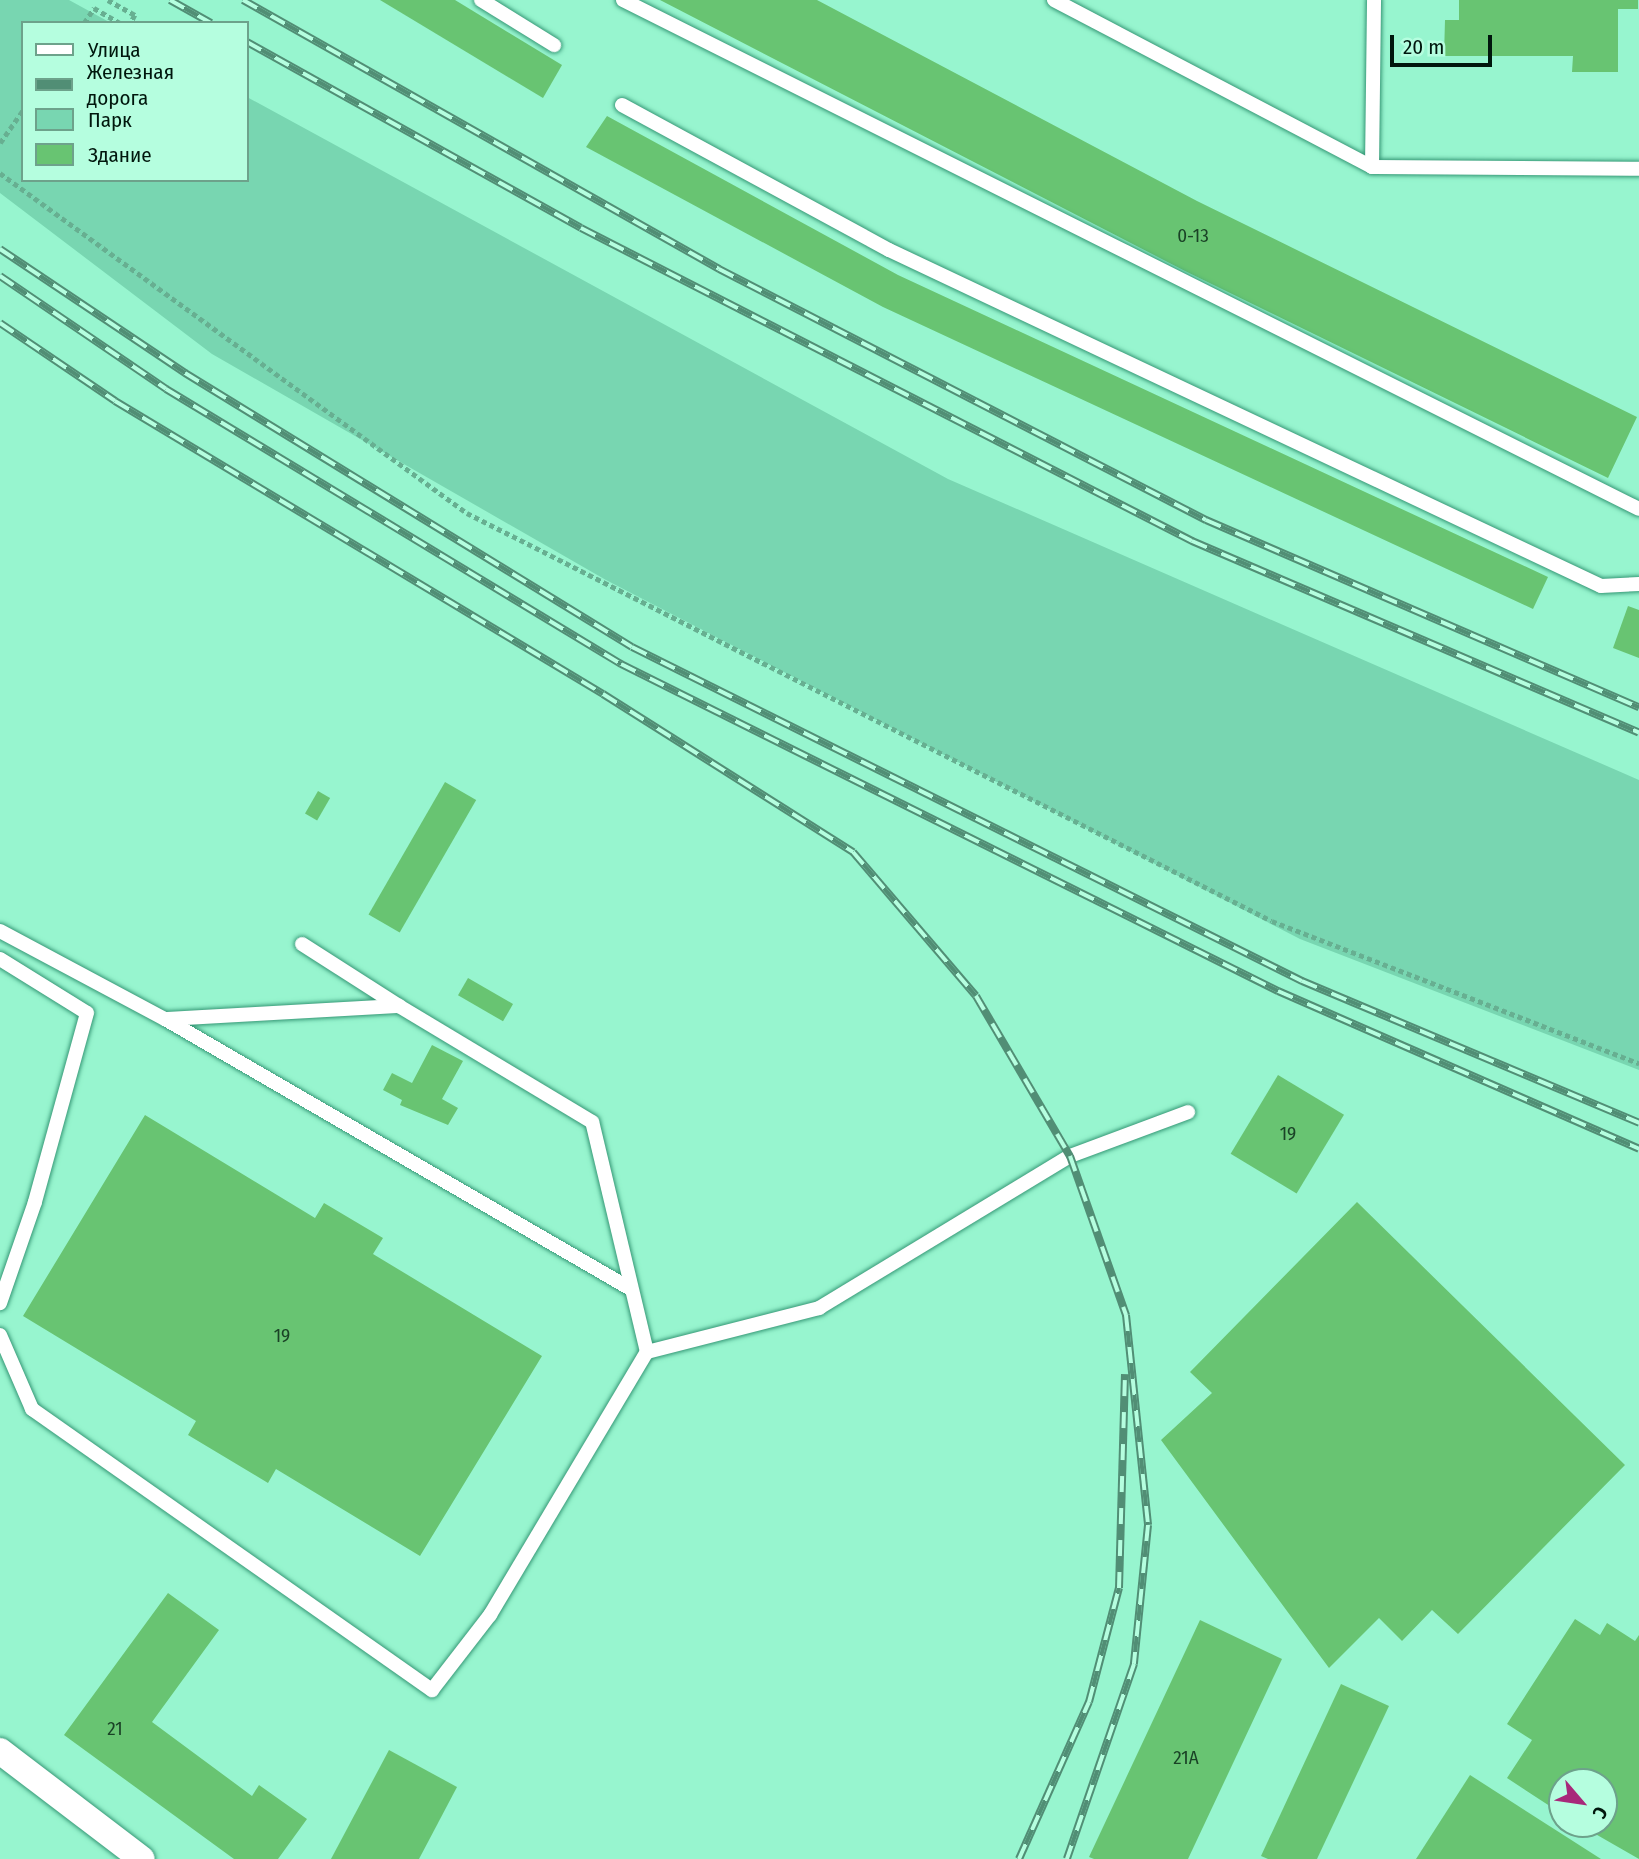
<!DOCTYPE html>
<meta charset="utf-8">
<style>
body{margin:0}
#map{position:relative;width:1639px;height:1859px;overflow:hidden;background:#97f5cf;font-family:"Fira Sans Condensed",sans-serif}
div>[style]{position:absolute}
.green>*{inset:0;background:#78d6b1}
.building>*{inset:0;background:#68c472;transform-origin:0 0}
.path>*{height:4.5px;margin-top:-2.25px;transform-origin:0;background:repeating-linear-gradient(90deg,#67af91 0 5px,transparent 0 8.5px)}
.roads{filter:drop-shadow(0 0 2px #369876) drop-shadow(0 0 2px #369876)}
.lane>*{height:14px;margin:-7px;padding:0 7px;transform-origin:7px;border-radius:7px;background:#fff}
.street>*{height:26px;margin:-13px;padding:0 13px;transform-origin:13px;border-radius:13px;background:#fff}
.rail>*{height:8px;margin-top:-4px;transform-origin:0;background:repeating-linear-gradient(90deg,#b5fedf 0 16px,#518e75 0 32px);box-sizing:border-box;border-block:2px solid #518e75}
span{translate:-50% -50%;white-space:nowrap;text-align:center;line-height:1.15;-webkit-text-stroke:5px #b5fedf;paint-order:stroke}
.number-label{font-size:19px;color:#1a4226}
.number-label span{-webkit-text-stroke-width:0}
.legend{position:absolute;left:21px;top:21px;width:228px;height:161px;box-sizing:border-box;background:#b5fedf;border:2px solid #6da28b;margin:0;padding:9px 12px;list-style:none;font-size:21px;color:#00170d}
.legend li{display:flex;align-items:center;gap:14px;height:35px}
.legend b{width:35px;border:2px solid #6da28b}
.north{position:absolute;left:1548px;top:1768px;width:70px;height:70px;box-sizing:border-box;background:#b5fedf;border:2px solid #6da28b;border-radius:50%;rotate:119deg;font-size:19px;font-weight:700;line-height:28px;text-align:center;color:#00170d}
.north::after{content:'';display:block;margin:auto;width:24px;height:32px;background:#a8297a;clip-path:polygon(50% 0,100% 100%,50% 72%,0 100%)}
.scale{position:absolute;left:1390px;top:35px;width:102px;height:32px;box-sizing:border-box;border:4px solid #00170d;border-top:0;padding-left:9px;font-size:21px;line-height:24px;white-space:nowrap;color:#00170d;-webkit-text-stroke:5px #b5fedf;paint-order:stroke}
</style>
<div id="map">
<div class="green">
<div style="clip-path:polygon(0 0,69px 0,111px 23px,23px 23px,23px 180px,247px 180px,247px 97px,948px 479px,1639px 780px,1639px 1070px,1300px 939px,606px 580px,212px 354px,0 193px)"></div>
</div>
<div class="building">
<div style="clip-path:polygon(380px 0,455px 0,562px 65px,543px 98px)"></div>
<div style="clip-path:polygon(660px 0,817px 0,1197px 201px,1637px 417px,1608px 478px,1185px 271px)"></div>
<div style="clip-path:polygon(1459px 0,1638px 0,1638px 9px,1618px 9px,1618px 72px,1572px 72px,1573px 56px,1444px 56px,1445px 20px,1459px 20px)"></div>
<div style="clip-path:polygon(607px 116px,898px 275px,1548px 577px,1533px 609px,883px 307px,586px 147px)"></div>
<div style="clip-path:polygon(1628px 606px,1639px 610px,1639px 658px,1613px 648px)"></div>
<div style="left:445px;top:782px;width:36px;height:153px;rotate:30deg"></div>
<div style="left:318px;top:791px;width:14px;height:26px;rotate:30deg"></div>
<div style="left:468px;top:978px;width:52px;height:20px;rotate:30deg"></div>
<div style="clip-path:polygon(432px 1045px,463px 1061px,442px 1099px,458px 1108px,448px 1125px,400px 1105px,402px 1100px,383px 1090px,392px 1073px,412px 1083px)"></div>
<div style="left:1278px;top:1075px;width:77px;height:92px;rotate:31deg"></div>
<div style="clip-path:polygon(145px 1115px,315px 1218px,324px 1203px,383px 1238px,373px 1254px,542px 1356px,420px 1556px,276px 1469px,268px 1483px,188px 1435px,196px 1421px,23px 1316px)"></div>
<div style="clip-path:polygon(1357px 1202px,1625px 1465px,1458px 1634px,1432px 1610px,1402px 1641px,1379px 1618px,1329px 1668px,1161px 1440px,1212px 1393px,1190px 1372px)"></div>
<div style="clip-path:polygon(168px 1593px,219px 1630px,152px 1722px,252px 1796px,259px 1785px,307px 1819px,278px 1859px,234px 1859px,64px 1735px)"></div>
<div style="clip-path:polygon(1575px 1619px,1600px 1635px,1607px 1623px,1635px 1641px,1639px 1635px,1639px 1859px,1578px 1824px,1604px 1824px,1604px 1782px,1562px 1782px,1562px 1814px,1507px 1778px,1532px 1740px,1507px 1724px)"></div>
<div style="clip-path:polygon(1200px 1620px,1282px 1659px,1188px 1859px,1094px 1859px,1089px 1857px)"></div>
<div style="clip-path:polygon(1341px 1684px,1389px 1706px,1317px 1859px,1268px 1859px,1261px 1856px)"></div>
<div style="clip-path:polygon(389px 1750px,457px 1787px,419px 1859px,331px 1859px)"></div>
<div style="clip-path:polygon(1470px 1775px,1601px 1859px,1416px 1859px)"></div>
</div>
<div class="path">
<div style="left:108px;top:0;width:31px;rotate:29deg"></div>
<div style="left:135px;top:15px;width:9px;rotate:117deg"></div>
<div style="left:84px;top:23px;width:18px;rotate:-56deg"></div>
<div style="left:94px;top:8px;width:30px;rotate:30deg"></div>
<div style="left:0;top:143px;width:40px;rotate:-55.1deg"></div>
<div style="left:0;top:173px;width:578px;rotate:36.06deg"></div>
<div style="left:467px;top:513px;width:902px;rotate:26.88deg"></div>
<div style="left:1272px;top:921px;width:394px;rotate:21.2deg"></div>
</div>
<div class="roads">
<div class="lane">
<div style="left:481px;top:0;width:86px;rotate:31.7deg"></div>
<div style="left:623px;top:0;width:1136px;rotate:26.61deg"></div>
<div style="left:1054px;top:0;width:359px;rotate:27.7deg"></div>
<div style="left:1372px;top:167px;width:267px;rotate:0.4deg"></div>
<div style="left:622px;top:105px;width:304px;rotate:28.5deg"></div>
<div style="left:889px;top:250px;width:787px;rotate:25.26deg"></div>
<div style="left:1601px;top:586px;width:38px;rotate:-3deg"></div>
<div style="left:1372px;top:167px;width:167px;rotate:-89.3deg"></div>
<div style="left:0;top:931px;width:187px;rotate:28.1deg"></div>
<div style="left:165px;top:1019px;width:536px;rotate:30.1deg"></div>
<div style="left:302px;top:944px;width:115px;rotate:32.6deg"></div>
<div style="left:0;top:959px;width:102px;rotate:31.8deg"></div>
<div style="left:87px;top:1013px;width:196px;rotate:105.4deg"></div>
<div style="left:35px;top:1202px;width:107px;rotate:109.1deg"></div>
<div style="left:0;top:1335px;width:81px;rotate:66.6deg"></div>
<div style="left:32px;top:1409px;width:489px;rotate:35.1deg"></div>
<div style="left:432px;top:1690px;width:95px;rotate:-52.3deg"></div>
<div style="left:490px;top:1615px;width:306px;rotate:-59.2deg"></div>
<div style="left:647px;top:1352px;width:236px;rotate:-103.4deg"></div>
<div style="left:592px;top:1122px;width:225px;rotate:-149deg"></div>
<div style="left:399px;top:1006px;width:234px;rotate:176.8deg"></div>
<div style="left:647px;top:1352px;width:178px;rotate:-14.3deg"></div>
<div style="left:819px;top:1308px;width:293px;rotate:-31.2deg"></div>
<div style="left:1070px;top:1156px;width:126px;rotate:-20.4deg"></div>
</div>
<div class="street">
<div style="left:0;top:1751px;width:178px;rotate:37.3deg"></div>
</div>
</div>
<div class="rail">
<div style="left:170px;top:0;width:47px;rotate:29.3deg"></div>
<div style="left:243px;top:0;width:547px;rotate:29.47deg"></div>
<div style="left:719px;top:269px;width:548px;rotate:27.27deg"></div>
<div style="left:1206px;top:520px;width:472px;rotate:23.4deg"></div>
<div style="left:247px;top:42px;width:382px;rotate:29.1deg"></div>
<div style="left:581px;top:228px;width:687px;rotate:27.12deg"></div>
<div style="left:1192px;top:541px;width:486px;rotate:23.2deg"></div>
<div style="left:0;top:249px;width:223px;rotate:33.8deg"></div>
<div style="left:185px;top:373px;width:524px;rotate:31.51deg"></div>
<div style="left:632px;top:647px;width:749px;rotate:26.5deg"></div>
<div style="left:1302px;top:981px;width:366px;rotate:22.8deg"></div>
<div style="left:0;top:276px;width:201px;rotate:34.2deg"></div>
<div style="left:166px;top:389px;width:532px;rotate:31.15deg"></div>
<div style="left:621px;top:664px;width:734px;rotate:26.46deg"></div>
<div style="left:1278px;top:991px;width:394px;rotate:23.6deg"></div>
<div style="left:0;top:323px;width:139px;rotate:34.1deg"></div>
<div style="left:115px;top:401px;width:569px;rotate:30.98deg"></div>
<div style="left:603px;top:694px;width:296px;rotate:32.3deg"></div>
<div style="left:853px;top:852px;width:189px;rotate:49.5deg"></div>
<div style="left:976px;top:996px;width:186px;rotate:59.6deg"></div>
<div style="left:1070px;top:1156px;width:169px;rotate:70.6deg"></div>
<div style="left:1126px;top:1315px;width:211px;rotate:84deg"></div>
<div style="left:1148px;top:1525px;width:140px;rotate:95.8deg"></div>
<div style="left:1134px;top:1664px;width:206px;rotate:109deg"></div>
<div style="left:1019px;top:1859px;width:172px;rotate:-66deg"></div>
<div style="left:1089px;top:1702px;width:118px;rotate:-75.3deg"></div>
<div style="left:1119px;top:1588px;width:214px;rotate:-88.4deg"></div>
</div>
<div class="number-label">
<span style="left:1193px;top:236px">0-13</span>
<span style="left:1288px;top:1134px">19</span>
<span style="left:282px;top:1336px">19</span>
<span style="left:115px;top:1729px">21</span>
<span style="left:1186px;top:1758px">21А</span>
</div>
<ul class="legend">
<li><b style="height:9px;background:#fff"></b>Улица</li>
<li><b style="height:9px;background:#518e75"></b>Железная дорога</li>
<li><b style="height:19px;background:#78d6b1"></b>Парк</li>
<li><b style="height:19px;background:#68c472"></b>Здание</li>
</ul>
<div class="north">С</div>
<div class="scale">20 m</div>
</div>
